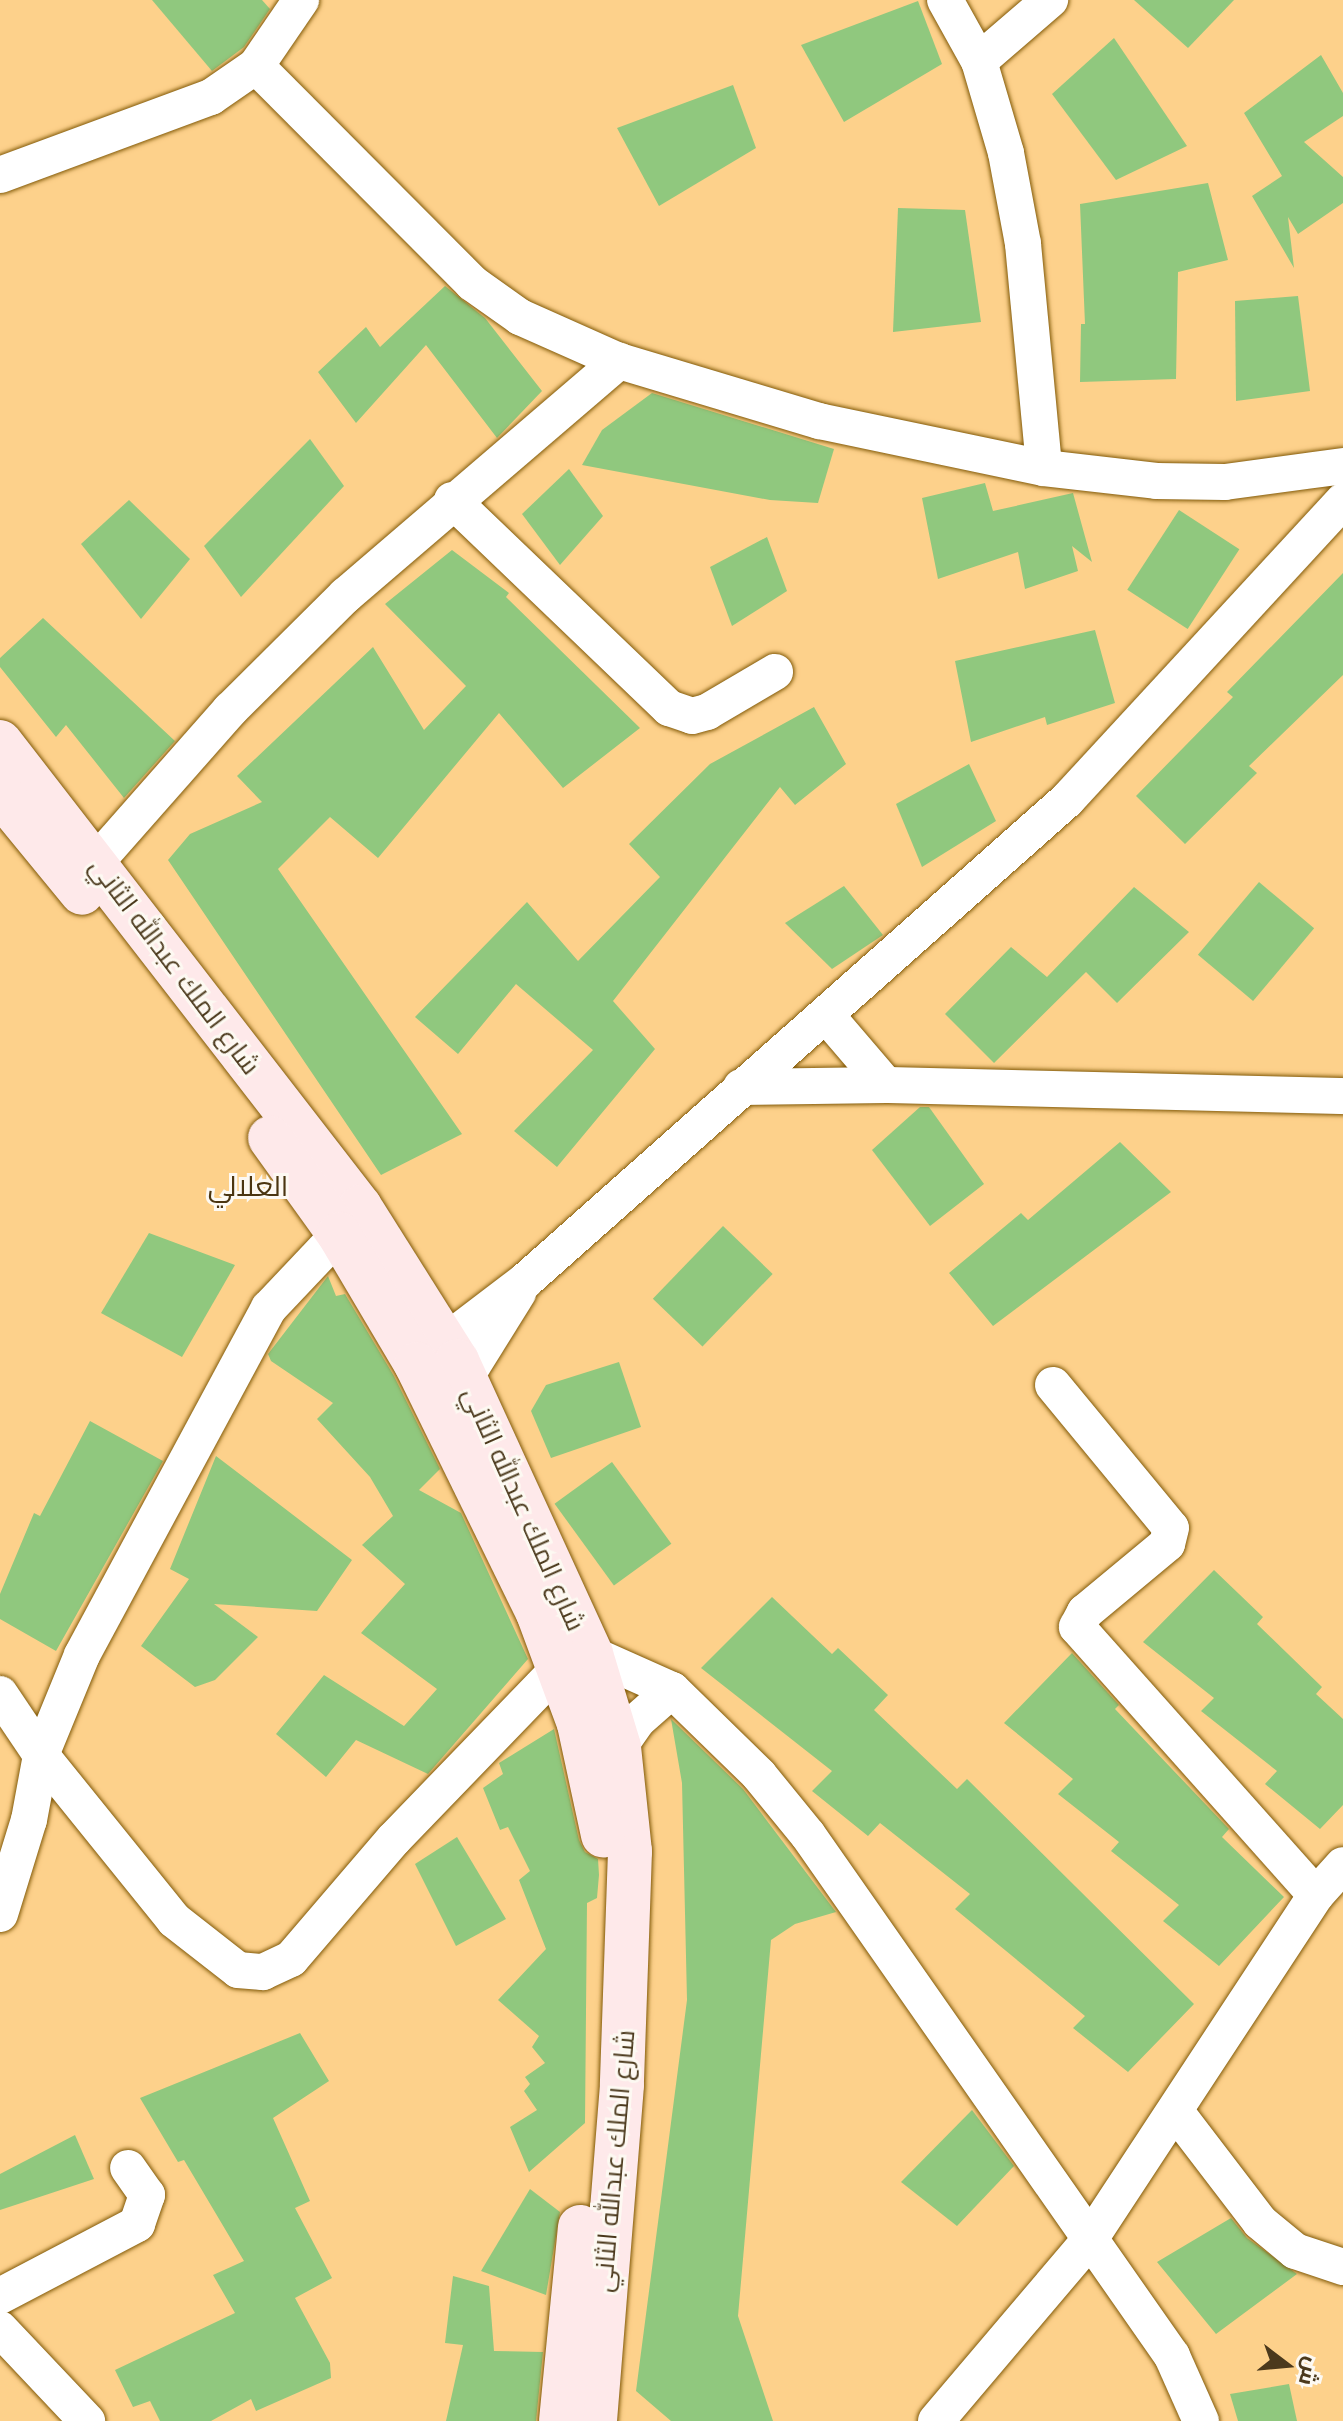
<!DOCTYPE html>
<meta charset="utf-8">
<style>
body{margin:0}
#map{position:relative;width:1343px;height:2421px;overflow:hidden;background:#fdd18b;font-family:Quicksand,Cairo,sans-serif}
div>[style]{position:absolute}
.building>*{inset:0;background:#90c87e;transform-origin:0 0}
.roads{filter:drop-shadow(0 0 2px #825a08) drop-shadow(0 0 2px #825a08)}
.street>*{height:36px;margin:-18px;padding:0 18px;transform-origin:18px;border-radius:18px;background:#fff}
.secondary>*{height:44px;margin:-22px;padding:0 22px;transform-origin:22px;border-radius:22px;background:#fee9ea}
span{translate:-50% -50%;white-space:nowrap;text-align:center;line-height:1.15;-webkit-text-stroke:6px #fdf9f2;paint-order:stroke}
.street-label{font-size:26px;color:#4b391c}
.neighbourhood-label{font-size:28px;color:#4b3510}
.north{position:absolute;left:1247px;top:2325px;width:80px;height:80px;-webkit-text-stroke:6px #fdf9f2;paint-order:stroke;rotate:106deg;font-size:22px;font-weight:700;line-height:32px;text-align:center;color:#4b391c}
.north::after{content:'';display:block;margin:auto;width:28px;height:36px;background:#4b391c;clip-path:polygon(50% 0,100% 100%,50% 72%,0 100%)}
</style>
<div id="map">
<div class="building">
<div style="clip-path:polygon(152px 0,262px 0,270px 9px,244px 47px,212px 71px)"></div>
<div style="clip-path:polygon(1134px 0,1234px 0,1188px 48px)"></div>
<div style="clip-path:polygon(918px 1px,942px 64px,844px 122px,801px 45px)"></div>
<div style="clip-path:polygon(1114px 38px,1187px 146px,1116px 180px,1052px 94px)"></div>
<div style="clip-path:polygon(1321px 55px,1343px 93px,1343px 116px,1304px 142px,1343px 177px,1343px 203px,1298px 234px,1288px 217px,1294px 268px,1252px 196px,1282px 176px,1244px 113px)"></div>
<div style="clip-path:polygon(733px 85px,756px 148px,659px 206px,617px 128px)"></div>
<div style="clip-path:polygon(1208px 183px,1228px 260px,1178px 272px,1176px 379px,1080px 382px,1081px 324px,1085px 324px,1080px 204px)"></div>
<div style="clip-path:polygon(898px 208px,965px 210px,981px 322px,893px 332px)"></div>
<div style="clip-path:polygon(445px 286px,485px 318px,542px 391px,497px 438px,426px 345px,356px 423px,318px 372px,366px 327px,380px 347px)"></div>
<div style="clip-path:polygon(1298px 296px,1310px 391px,1236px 401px,1235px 301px)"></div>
<div style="clip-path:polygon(652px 393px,834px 449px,818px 503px,770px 500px,582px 465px,602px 430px)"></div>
<div style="clip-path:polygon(310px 439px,344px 486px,241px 597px,204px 546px)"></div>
<div style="clip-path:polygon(569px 469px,603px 516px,560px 565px,522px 514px)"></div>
<div style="clip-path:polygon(985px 483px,993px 511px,1073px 493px,1092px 562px,1072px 546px,1078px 571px,1025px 589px,1018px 552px,938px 579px,922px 498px)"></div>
<div style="clip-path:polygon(129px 500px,190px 559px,141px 619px,81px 544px)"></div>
<div style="left:1179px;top:510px;width:72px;height:95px;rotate:33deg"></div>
<div style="clip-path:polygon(767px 537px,787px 591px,732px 626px,710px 567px)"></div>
<div style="clip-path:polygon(452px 550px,509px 593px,506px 597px,640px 728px,563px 788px,499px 713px,378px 858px,330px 817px,278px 869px,462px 1134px,381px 1175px,168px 860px,190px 834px,262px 802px,237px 776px,373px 647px,424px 730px,466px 686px,385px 604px)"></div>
<div style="clip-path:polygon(1343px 573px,1343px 675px,1249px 766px,1257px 773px,1185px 844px,1136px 796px,1233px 697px,1227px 692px)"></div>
<div style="clip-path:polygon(43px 618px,175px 741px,124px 798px,66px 725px,56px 737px,0 667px,0 658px)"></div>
<div style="clip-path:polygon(1095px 630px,1115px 703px,1047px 725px,1045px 717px,971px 742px,955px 661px)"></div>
<div style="clip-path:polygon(814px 707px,846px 764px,795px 805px,780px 787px,613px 1001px,655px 1049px,557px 1167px,514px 1131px,593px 1050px,516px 984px,458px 1054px,415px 1017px,527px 902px,578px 961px,660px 877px,629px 844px,710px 764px)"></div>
<div style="clip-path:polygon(969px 764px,996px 821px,922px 867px,896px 804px)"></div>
<div style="left:1259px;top:882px;width:72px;height:95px;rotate:40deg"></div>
<div style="clip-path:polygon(844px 886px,883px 935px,832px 969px,785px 923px)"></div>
<div style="clip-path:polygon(1134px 887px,1189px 932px,1117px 1003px,1086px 972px,994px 1063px,945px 1014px,1011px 947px,1047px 977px)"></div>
<div style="clip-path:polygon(920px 1107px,929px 1107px,984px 1184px,930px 1226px,872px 1150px)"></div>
<div style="clip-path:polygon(1120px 1142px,1171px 1192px,993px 1326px,949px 1273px,1021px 1213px,1028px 1220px)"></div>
<div style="left:723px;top:1226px;width:69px;height:101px;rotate:44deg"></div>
<div style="clip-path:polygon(149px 1233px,235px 1265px,182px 1357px,101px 1313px)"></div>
<div style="clip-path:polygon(328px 1276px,336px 1296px,345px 1294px,394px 1376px,440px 1469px,419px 1490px,461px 1513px,528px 1659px,428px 1774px,356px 1740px,326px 1777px,276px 1734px,324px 1675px,404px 1726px,437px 1689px,361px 1633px,405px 1584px,362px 1545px,393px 1516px,370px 1477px,317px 1419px,333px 1403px,271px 1361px,268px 1354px)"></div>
<div style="clip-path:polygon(619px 1362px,641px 1427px,551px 1458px,531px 1411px,546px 1385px)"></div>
<div style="clip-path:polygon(90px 1421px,163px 1461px,56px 1651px,0 1619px,0 1594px,34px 1513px,40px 1516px)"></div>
<div style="clip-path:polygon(216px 1456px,352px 1560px,317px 1611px,214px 1604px,258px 1637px,215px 1680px,195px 1687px,141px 1646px,189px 1579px,170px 1569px)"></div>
<div style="left:612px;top:1462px;width:101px;height:71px;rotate:54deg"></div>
<div style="clip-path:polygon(1214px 1570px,1263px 1617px,1257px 1624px,1322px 1687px,1316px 1694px,1343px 1719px,1343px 1805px,1320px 1829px,1265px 1784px,1277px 1771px,1201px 1711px,1214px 1698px,1143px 1642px)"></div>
<div style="clip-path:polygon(772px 1597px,832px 1654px,838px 1648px,888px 1695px,874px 1710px,957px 1789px,967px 1779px,1194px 2004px,1128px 2072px,1073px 2028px,1085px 2016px,955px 1909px,970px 1894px,880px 1823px,868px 1836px,812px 1791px,832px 1771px,701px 1668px)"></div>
<div style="clip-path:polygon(1072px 1653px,1119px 1705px,1115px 1709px,1229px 1829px,1222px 1837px,1284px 1897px,1219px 1966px,1163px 1921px,1179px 1905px,1111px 1851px,1119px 1842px,1058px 1794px,1073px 1779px,1004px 1723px)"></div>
<div style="clip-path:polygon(671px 1719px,743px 1789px,836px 1912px,795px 1924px,771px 1940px,738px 2316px,773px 2421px,671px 2421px,636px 2391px,687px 2000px,682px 1783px)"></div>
<div style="clip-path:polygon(554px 1729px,579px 1840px,585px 1852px,598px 1859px,599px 1875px,597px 1898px,587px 1903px,585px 2123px,529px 2172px,510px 2127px,537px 2110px,524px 2091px,530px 2084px,525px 2077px,545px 2063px,532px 2047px,539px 2036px,498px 2000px,546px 1949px,519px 1880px,530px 1871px,508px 1827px,500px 1830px,483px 1788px,503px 1774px,499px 1763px)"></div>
<div style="clip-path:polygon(457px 1837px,506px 1919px,456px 1946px,415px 1864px)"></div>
<div style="clip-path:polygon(300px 2033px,329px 2081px,273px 2118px,310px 2201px,295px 2208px,332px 2278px,295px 2298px,330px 2363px,331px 2378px,256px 2411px,251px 2399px,211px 2421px,160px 2421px,150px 2401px,133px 2407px,115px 2370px,235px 2313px,213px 2275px,244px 2261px,184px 2160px,178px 2162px,140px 2098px)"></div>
<div style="clip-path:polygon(972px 2110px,1014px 2166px,957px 2226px,901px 2182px)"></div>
<div style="clip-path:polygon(75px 2135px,94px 2179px,0 2210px,0 2174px)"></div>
<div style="clip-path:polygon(530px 2189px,560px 2212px,546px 2295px,481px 2271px)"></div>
<div style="clip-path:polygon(1231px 2218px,1247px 2238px,1297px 2274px,1216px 2334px,1157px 2262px)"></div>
<div style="clip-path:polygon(453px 2276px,489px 2286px,494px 2351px,543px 2352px,536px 2421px,446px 2421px,463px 2345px,445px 2343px)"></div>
<div style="clip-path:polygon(1289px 2384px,1297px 2421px,1238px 2421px,1230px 2394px)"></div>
</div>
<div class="roads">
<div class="street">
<div style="left:945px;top:0;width:70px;rotate:60.9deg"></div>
<div style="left:979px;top:61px;width:96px;rotate:73.6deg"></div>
<div style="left:1006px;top:153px;width:93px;rotate:79.4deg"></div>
<div style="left:1023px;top:244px;width:225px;rotate:84.6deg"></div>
<div style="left:979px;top:61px;width:94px;rotate:-40.7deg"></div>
<div style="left:256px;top:66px;width:306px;rotate:45.1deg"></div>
<div style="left:472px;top:283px;width:59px;rotate:35.3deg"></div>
<div style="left:520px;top:317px;width:108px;rotate:24deg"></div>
<div style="left:619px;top:361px;width:209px;rotate:16.7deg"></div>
<div style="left:819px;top:421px;width:230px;rotate:11.8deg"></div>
<div style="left:1044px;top:468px;width:113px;rotate:6.6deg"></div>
<div style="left:1156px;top:481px;width:69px;rotate:0.8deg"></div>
<div style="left:1225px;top:482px;width:119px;rotate:-7.7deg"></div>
<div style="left:0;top:175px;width:225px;rotate:-20.3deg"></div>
<div style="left:211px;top:97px;width:55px;rotate:-34.6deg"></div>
<div style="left:256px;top:66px;width:80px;rotate:-55.7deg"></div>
<div style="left:452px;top:500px;width:301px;rotate:43.8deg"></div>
<div style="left:669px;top:708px;width:24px;rotate:19deg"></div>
<div style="left:692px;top:716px;width:16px;rotate:-15deg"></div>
<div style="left:707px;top:712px;width:79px;rotate:-30.5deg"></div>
<div style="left:96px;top:862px;width:203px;rotate:-48.6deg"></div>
<div style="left:230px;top:710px;width:163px;rotate:-44.8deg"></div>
<div style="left:346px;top:595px;width:360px;rotate:-40.6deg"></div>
<div style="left:826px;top:1015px;width:92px;rotate:49.4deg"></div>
<div style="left:741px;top:1087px;width:145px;rotate:-0.8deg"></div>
<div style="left:886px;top:1085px;width:457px;rotate:1.4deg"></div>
<div style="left:424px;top:1358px;width:127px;rotate:-37.3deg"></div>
<div style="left:525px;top:1281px;width:725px;rotate:-41.59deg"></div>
<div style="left:1067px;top:800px;width:407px;rotate:-47.3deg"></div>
<div style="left:1053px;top:1385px;width:185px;rotate:50.5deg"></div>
<div style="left:1171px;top:1528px;width:16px;rotate:104deg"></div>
<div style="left:1167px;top:1544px;width:107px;rotate:140.3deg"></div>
<div style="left:1085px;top:1612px;width:17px;rotate:118deg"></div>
<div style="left:1077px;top:1627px;width:359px;rotate:48.3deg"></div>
<div style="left:452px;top:1399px;width:125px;rotate:-58.1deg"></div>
<div style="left:0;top:1694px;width:73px;rotate:56.1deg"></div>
<div style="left:41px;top:1755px;width:212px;rotate:51.1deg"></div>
<div style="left:174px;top:1920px;width:81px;rotate:38deg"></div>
<div style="left:238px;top:1970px;width:25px;rotate:5deg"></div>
<div style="left:263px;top:1972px;width:31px;rotate:-25deg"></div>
<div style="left:291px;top:1959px;width:158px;rotate:-49.4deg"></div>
<div style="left:394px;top:1839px;width:238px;rotate:-46deg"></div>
<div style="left:559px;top:1668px;width:35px;rotate:-24deg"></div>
<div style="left:591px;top:1654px;width:89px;rotate:24deg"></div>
<div style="left:672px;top:1690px;width:122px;rotate:44.3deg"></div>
<div style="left:759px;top:1775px;width:77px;rotate:50.8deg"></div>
<div style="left:808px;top:1835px;width:636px;rotate:55.06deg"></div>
<div style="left:1172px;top:2356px;width:71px;rotate:66deg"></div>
<div style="left:619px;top:1747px;width:33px;rotate:-55deg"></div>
<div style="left:638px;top:1720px;width:45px;rotate:-41.4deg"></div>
<div style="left:0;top:1914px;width:98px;rotate:-72.9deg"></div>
<div style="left:29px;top:1820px;width:66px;rotate:-79.5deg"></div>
<div style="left:41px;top:1755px;width:108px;rotate:-67.7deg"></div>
<div style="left:82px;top:1655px;width:394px;rotate:-61.7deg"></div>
<div style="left:269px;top:1308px;width:102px;rotate:-46.6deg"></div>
<div style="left:1176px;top:2112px;width:138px;rotate:52.6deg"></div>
<div style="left:1260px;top:2222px;width:45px;rotate:39.6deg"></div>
<div style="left:1295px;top:2251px;width:51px;rotate:18.4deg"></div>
<div style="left:0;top:2296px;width:155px;rotate:-27.7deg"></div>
<div style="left:137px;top:2224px;width:31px;rotate:-71deg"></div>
<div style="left:147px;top:2195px;width:33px;rotate:-125deg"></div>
<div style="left:0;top:2329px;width:127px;rotate:46.6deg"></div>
<div style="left:936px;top:2421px;width:235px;rotate:-49.7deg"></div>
<div style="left:1088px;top:2242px;width:415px;rotate:-56.7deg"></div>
<div style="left:1316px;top:1895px;width:40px;rotate:-48deg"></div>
</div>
<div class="secondary">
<div style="left:0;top:742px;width:588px;rotate:52.25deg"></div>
<div style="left:360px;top:1207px;width:182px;rotate:57.8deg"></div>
<div style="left:457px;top:1361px;width:322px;rotate:65.4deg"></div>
<div style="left:591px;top:1654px;width:97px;rotate:73.2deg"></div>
<div style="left:619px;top:1747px;width:105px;rotate:84deg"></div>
<div style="left:630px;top:1851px;width:234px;rotate:92deg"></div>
<div style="left:622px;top:2085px;width:337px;rotate:94.6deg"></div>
<div style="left:0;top:793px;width:129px;rotate:50.6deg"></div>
<div style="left:270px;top:1138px;width:118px;rotate:54.3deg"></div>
<div style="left:339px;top:1234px;width:151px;rotate:59.4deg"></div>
<div style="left:416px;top:1364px;width:277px;rotate:63.9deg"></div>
<div style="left:538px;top:1613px;width:118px;rotate:69.7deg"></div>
<div style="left:579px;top:1724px;width:114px;rotate:77.8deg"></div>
<div style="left:561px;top:2421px;width:195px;rotate:-84.4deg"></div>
</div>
</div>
<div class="street-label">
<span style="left:175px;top:966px;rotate:53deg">شارع الملك عبدالله الثاني</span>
<span style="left:524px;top:1509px;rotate:66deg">شارع الملك عبدالله الثاني</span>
<span style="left:614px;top:2161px;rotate:-85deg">شارع الملك عبدالله الثاني</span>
</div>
<div class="neighbourhood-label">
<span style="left:248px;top:1186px">العلالي</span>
</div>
<div class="north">ش</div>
</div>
